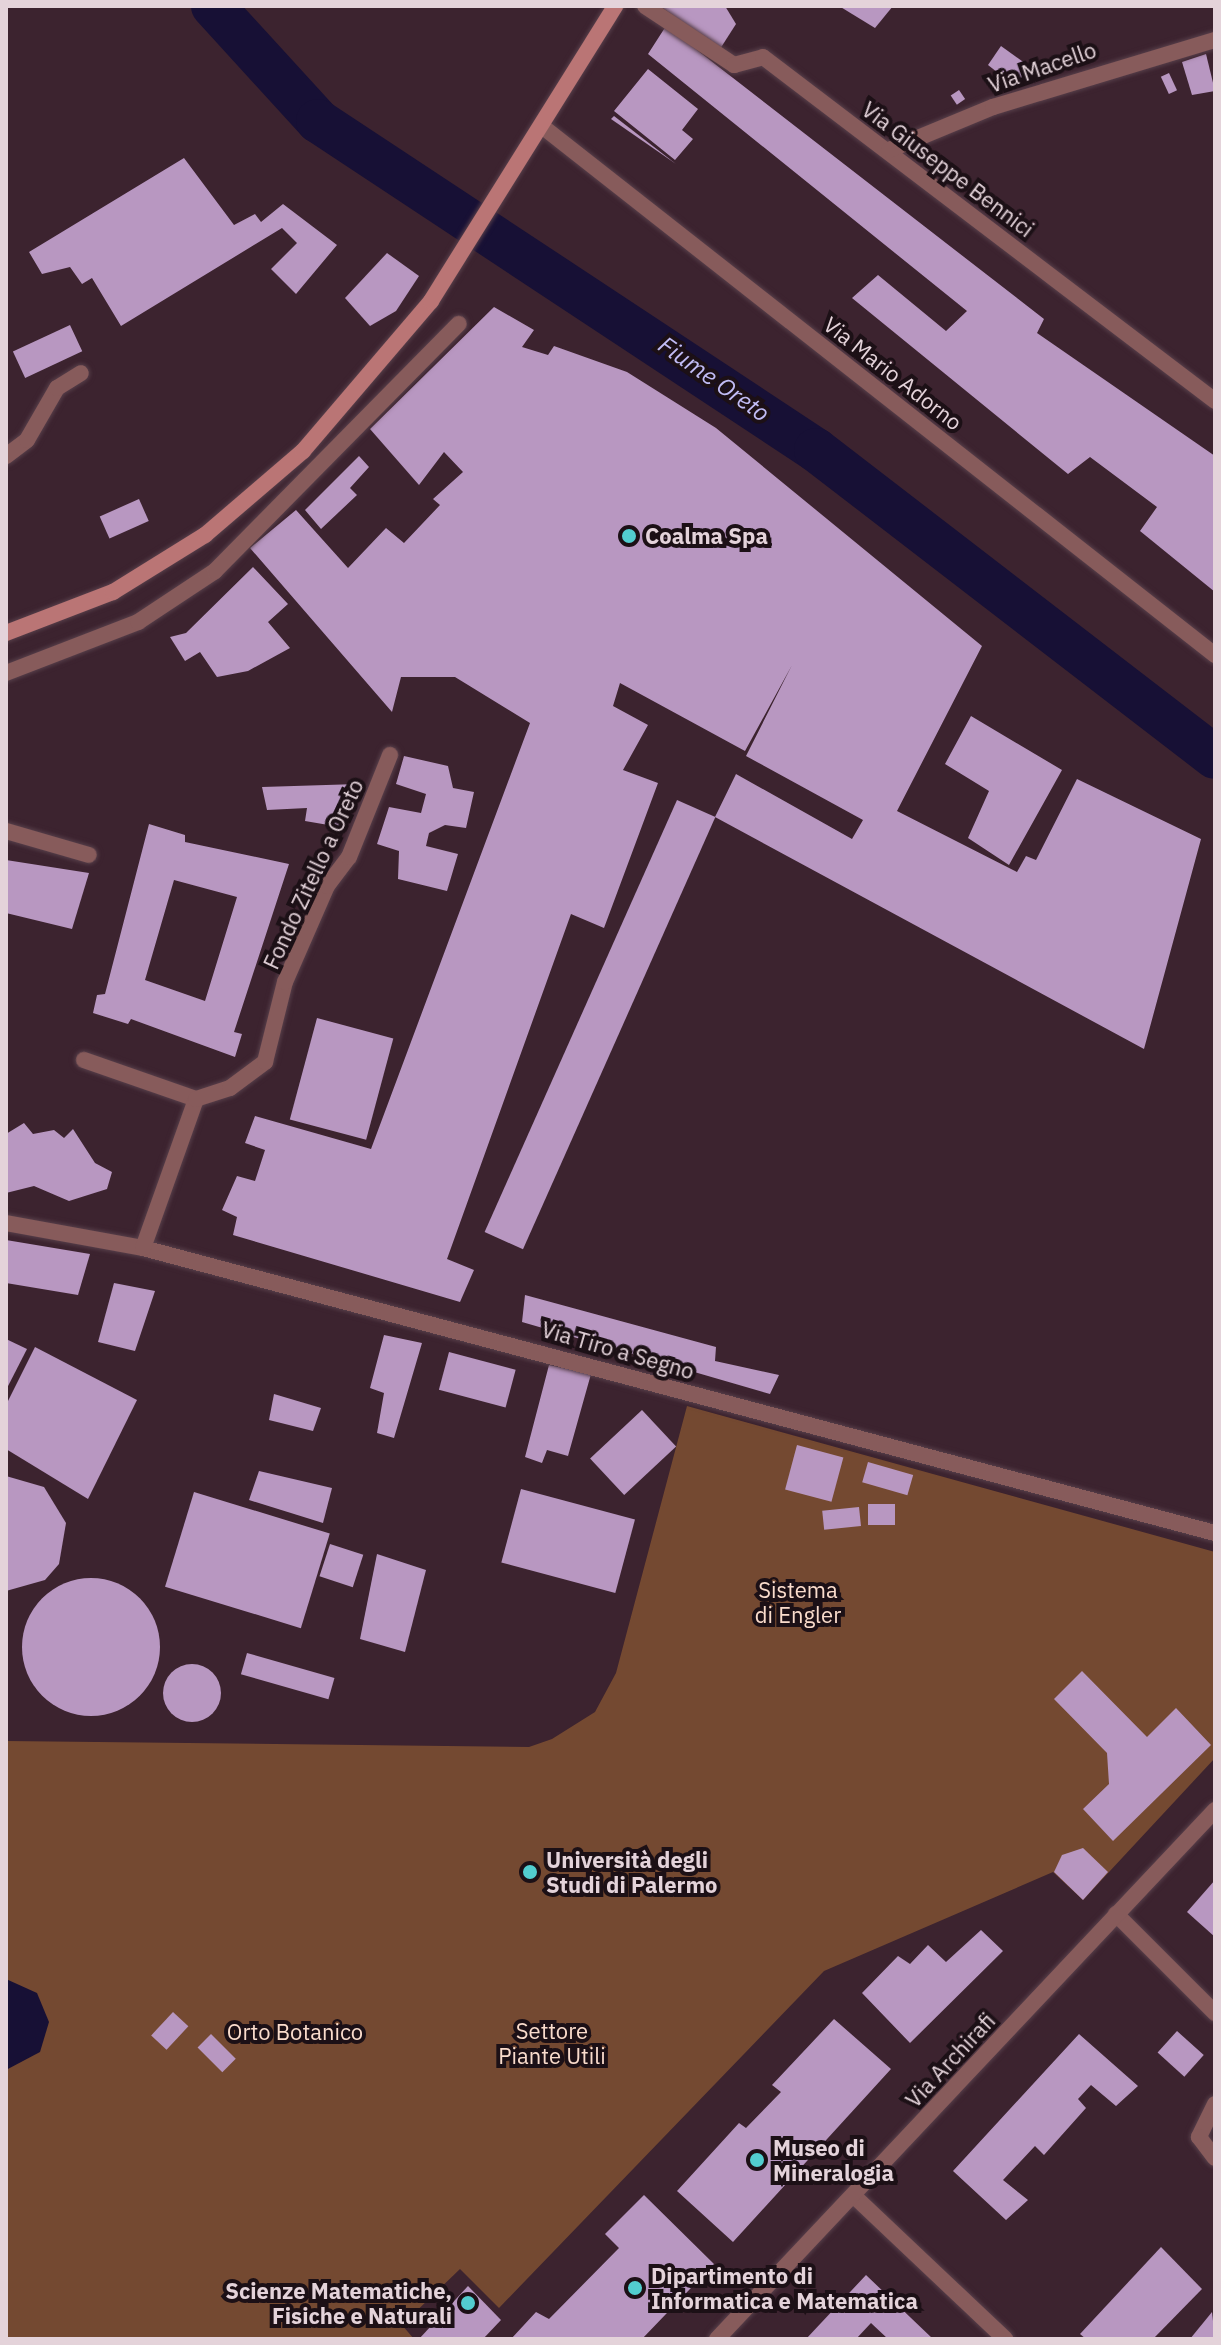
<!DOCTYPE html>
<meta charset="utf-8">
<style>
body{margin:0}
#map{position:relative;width:1221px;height:2345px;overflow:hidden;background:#3c232f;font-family:"IBM Plex Sans",sans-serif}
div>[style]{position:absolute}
.green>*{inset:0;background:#744931}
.water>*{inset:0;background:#171035}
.river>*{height:44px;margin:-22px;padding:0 22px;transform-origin:22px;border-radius:22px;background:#171035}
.building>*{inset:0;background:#b897c1;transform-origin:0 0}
.round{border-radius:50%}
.roads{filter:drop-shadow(0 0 2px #573f4a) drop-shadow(0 0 2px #573f4a)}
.minor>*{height:16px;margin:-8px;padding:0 8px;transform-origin:8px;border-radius:8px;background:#875b5b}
.secondary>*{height:16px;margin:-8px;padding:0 8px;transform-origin:8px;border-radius:8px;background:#ba7575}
.dots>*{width:22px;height:22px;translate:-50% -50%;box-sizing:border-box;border:4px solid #1c1016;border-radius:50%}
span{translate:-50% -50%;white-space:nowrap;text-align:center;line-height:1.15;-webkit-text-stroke:8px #1c1016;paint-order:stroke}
.street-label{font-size:22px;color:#e4d3da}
.poi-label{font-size:22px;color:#e4d3da;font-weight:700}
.left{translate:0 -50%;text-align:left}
.right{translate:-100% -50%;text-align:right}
.park-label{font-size:22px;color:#fadccc}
.water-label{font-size:24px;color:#c1bcf5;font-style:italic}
.frame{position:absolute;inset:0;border:8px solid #e4d3da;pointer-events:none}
</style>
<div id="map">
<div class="green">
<div style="clip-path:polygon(687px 1406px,1215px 1552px,1215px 1758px,1083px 1900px,1053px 1872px,824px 1971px,499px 2308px,460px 2269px,402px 2325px,414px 2339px,6px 2339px,6px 1741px,529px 1747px,552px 1739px,595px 1712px,616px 1673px)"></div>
</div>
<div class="water">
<div style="clip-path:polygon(6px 1979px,37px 1993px,49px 2022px,40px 2052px,6px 2070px)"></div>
</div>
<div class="river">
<div style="left:213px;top:6px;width:156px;rotate:47.6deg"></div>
<div style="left:318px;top:121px;width:597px;rotate:33.45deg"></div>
<div style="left:816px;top:450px;width:503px;rotate:37.58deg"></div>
</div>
<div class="building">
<div style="clip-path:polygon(660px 6px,725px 6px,736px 24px,720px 49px)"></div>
<div style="clip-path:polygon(839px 6px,893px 6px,875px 28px)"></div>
<div style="clip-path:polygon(666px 26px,1044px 319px,1037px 333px,1215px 456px,1215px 592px,1140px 531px,1157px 507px,1090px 457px,1068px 474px,852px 298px,878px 275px,946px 331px,967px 311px,648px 54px)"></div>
<div style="clip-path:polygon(1001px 46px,1043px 76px,1011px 83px,988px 65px)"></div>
<div style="clip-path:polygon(1206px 54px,1215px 91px,1192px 95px,1182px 62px)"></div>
<div style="clip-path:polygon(648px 69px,698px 109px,682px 130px,693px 139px,675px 160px,614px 111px)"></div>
<div style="left:1169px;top:73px;width:19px;height:9px;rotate:65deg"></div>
<div style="left:959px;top:90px;width:11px;height:10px;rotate:56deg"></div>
<div style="clip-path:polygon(614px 116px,676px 164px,611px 119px)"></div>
<div style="clip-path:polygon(184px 158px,234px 225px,255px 214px,261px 222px,283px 204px,337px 245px,296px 294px,271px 269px,297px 243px,282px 228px,121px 326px,92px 278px,82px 284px,70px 267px,42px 274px,29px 252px)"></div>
<div style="clip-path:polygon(387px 253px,419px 276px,396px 311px,370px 326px,345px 298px)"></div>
<div style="clip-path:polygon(494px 307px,534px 330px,522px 347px,548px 355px,554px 346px,627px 372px,716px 428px,982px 646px,897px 811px,1017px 872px,1026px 856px,1036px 860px,1077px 779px,1201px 839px,1144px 1049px,715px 817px,736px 774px,852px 839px,863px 820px,746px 756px,792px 665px,745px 751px,620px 683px,613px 706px,648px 725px,623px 770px,658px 783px,604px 928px,571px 914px,447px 1259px,474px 1270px,460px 1302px,233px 1235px,237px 1217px,222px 1210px,237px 1176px,255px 1181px,265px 1150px,245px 1143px,255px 1116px,371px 1149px,530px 723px,455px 677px,401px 677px,392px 712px,250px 548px,296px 510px,348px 568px,386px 528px,404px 543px,440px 505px,433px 499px,463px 472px,444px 452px,419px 485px,370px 429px)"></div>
<div style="left:70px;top:325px;width:29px;height:63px;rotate:65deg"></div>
<div style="clip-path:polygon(359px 456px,369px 467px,350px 488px,357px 495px,321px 529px,305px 510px)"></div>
<div style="left:139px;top:499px;width:24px;height:43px;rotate:66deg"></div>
<div style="clip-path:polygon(253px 567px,288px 604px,268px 622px,290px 648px,248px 671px,217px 677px,200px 652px,185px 661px,170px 637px,186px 633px)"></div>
<div style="clip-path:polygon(971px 716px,1062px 770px,1009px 865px,968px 838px,989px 791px,945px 764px)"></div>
<div style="clip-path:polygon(404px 756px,448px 766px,453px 788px,474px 792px,466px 828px,445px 825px,429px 833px,426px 846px,458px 854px,447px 891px,398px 879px,399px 851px,377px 844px,389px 807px,421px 813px,426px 794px,396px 784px)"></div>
<div style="clip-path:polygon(358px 784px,346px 828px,305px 821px,307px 808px,267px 810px,262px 787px)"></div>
<div style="left:677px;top:800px;width:42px;height:473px;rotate:24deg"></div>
<div style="clip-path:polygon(evenodd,149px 824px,185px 835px,185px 842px,289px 864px,234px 1032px,242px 1034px,235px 1057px,131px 1019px,128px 1024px,93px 1013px,97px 995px,105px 994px,149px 824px,174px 880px,237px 897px,205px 1001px,145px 980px,174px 880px)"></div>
<div style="clip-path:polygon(6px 860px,89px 873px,72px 929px,6px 913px)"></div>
<div style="left:317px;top:1018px;width:79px;height:105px;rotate:15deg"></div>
<div style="clip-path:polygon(24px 1123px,33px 1134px,54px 1130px,64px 1138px,73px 1129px,95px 1163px,112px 1172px,107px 1189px,69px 1201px,34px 1186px,6px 1193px,6px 1134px)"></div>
<div style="clip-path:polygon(6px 1240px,90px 1254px,78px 1295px,6px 1283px)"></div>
<div style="clip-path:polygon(114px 1283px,155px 1291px,135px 1351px,98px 1342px)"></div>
<div style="clip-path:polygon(525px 1295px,716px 1347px,715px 1361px,779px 1375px,770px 1394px,522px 1322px)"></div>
<div style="clip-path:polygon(384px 1335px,422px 1343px,394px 1438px,377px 1433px,384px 1393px,370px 1388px)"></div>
<div style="clip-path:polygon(6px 1339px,27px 1349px,6px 1390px)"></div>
<div style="clip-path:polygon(35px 1347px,137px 1400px,88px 1499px,6px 1449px,6px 1405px)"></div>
<div style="left:449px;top:1352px;width:69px;height:39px;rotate:15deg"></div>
<div style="clip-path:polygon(549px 1365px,591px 1374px,568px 1456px,547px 1450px,542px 1463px,525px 1457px)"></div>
<div style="clip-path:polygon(274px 1394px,321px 1408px,313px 1431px,269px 1420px)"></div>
<div style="left:642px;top:1410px;width:50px;height:71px;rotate:47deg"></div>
<div style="left:797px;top:1445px;width:48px;height:46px;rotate:15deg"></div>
<div style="left:868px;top:1462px;width:47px;height:21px;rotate:16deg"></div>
<div style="clip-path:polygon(259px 1471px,332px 1488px,323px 1523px,249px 1500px)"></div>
<div style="clip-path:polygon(6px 1476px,44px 1487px,66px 1523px,59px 1564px,45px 1580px,6px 1591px)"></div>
<div style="left:521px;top:1489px;width:118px;height:76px;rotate:15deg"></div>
<div style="left:194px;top:1492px;width:142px;height:99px;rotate:17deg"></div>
<div style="left:868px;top:1504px;width:27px;height:21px"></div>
<div style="left:859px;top:1507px;width:19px;height:37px;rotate:84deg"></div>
<div style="left:330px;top:1544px;width:35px;height:34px;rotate:18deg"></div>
<div style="clip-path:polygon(377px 1554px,426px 1570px,405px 1652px,360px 1639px)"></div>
<div class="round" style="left:22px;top:1578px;width:138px;height:138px"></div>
<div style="left:247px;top:1653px;width:91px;height:22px;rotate:16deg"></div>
<div class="round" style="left:163px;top:1664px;width:58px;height:58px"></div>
<div style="clip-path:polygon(1082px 1671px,1147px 1737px,1176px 1708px,1211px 1745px,1113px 1841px,1083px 1809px,1109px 1784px,1107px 1753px,1054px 1699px)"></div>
<div style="clip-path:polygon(1083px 1848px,1108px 1872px,1083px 1900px,1054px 1872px,1062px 1855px)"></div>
<div style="clip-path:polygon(1215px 1880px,1215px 1937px,1187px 1912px)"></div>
<div style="clip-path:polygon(981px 1930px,1003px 1951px,910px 2043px,862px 1993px,898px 1956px,910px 1964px,928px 1945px,946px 1962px)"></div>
<div style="left:173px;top:2012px;width:21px;height:32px;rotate:43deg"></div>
<div style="clip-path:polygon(834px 2019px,891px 2069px,733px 2242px,677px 2191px,739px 2123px,746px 2128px,781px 2092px,772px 2085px)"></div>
<div style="left:1177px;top:2031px;width:36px;height:29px;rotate:42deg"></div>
<div style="left:211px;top:2034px;width:35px;height:19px;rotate:45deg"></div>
<div style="clip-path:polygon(1079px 2034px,1138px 2086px,1116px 2106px,1091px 2085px,1078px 2099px,1086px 2108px,1044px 2155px,1035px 2146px,1003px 2180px,1028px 2200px,1006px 2220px,953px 2171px)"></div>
<div style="clip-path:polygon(644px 2195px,714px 2264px,642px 2339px,511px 2339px,536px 2312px,549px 2319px,619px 2248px,605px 2234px)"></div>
<div style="clip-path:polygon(1161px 2247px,1202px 2289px,1153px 2339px,1086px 2339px,1080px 2334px)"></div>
<div style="clip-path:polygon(866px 2275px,933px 2339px,888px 2339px,871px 2323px,856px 2339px,806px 2339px)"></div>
<div style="clip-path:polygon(468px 2286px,501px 2320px,483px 2339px,419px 2339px)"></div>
<div style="clip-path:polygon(1212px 2312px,1215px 2339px,1190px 2339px)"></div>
</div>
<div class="roads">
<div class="minor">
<div style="left:645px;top:6px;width:107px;rotate:33.5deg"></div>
<div style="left:734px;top:65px;width:30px;rotate:-15deg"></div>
<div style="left:763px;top:57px;width:568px;rotate:37.27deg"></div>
<div style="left:543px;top:127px;width:855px;rotate:38.16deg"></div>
<div style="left:889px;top:150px;width:113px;rotate:-22.5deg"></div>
<div style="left:993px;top:107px;width:232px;rotate:-16.8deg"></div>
<div style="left:6px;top:456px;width:26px;rotate:-37deg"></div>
<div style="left:27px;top:440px;width:60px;rotate:-60deg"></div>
<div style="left:57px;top:388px;width:28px;rotate:-32deg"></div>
<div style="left:6px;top:673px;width:142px;rotate:-21.1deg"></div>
<div style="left:138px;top:622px;width:92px;rotate:-33.5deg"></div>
<div style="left:215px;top:571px;width:347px;rotate:-45.4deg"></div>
<div style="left:6px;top:831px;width:86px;rotate:16.1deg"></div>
<div style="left:84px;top:1060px;width:119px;rotate:19.2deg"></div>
<div style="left:6px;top:1223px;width:139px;rotate:10.3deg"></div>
<div style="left:143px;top:1248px;width:1109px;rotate:14.89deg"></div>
<div style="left:143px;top:1248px;width:158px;rotate:-70.4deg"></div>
<div style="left:196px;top:1099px;width:36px;rotate:-18deg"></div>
<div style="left:230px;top:1088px;width:44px;rotate:-36.6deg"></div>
<div style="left:265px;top:1062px;width:82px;rotate:-76deg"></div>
<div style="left:285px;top:982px;width:105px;rotate:-66.4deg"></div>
<div style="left:327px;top:886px;width:36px;rotate:-53deg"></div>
<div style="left:349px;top:857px;width:110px;rotate:-68.1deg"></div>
<div style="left:1116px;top:1914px;width:140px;rotate:45deg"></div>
<div style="left:1215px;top:2104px;width:37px;rotate:116deg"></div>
<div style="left:1199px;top:2137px;width:26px;rotate:53deg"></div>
<div style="left:854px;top:2196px;width:208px;rotate:43.4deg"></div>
<div style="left:717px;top:2339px;width:727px;rotate:-46.73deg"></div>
</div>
<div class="secondary">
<div style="left:6px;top:633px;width:115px;rotate:-21deg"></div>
<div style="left:113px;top:592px;width:108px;rotate:-31.8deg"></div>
<div style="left:205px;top:535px;width:129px;rotate:-40.6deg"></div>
<div style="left:303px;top:451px;width:197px;rotate:-49.5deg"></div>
<div style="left:431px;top:301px;width:348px;rotate:-58deg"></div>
</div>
</div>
<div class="dots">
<div style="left:629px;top:536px;background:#52cdcf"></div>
<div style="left:530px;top:1872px;background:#52cdcf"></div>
<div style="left:757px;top:2160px;background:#52cdcf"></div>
<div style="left:635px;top:2288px;background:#52cdcf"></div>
<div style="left:468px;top:2303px;background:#52cdcf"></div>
</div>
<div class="street-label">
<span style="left:1042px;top:67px;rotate:-19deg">Via Macello</span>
<span style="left:948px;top:169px;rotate:37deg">Via Giuseppe Bennici</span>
<span style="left:893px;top:373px;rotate:38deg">Via Mario Adorno</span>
<span style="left:313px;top:874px;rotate:-65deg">Fondo Zitello a Oreto</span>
<span style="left:618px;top:1350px;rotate:16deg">Via Tiro a Segno</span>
<span style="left:950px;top:2060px;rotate:-47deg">Via Archirafi</span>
</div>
<div class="poi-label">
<span class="left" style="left:645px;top:536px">Coalma Spa</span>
<span class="left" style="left:546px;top:1872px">Università degli<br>Studi di Palermo</span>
<span class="left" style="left:773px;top:2160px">Museo di<br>Mineralogia</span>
<span class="left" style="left:651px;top:2288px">Dipartimento di<br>Informatica e Matematica</span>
<span class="right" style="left:452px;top:2303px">Scienze Matematiche,<br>Fisiche e Naturali</span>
</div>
<div class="park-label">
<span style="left:798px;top:1602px">Sistema<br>di Engler</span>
<span style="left:552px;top:2043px">Settore<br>Piante Utili</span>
<span style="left:295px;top:2032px">Orto Botanico</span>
</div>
<div class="water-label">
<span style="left:714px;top:379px;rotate:35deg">Fiume Oreto</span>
</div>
<div class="frame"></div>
</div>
